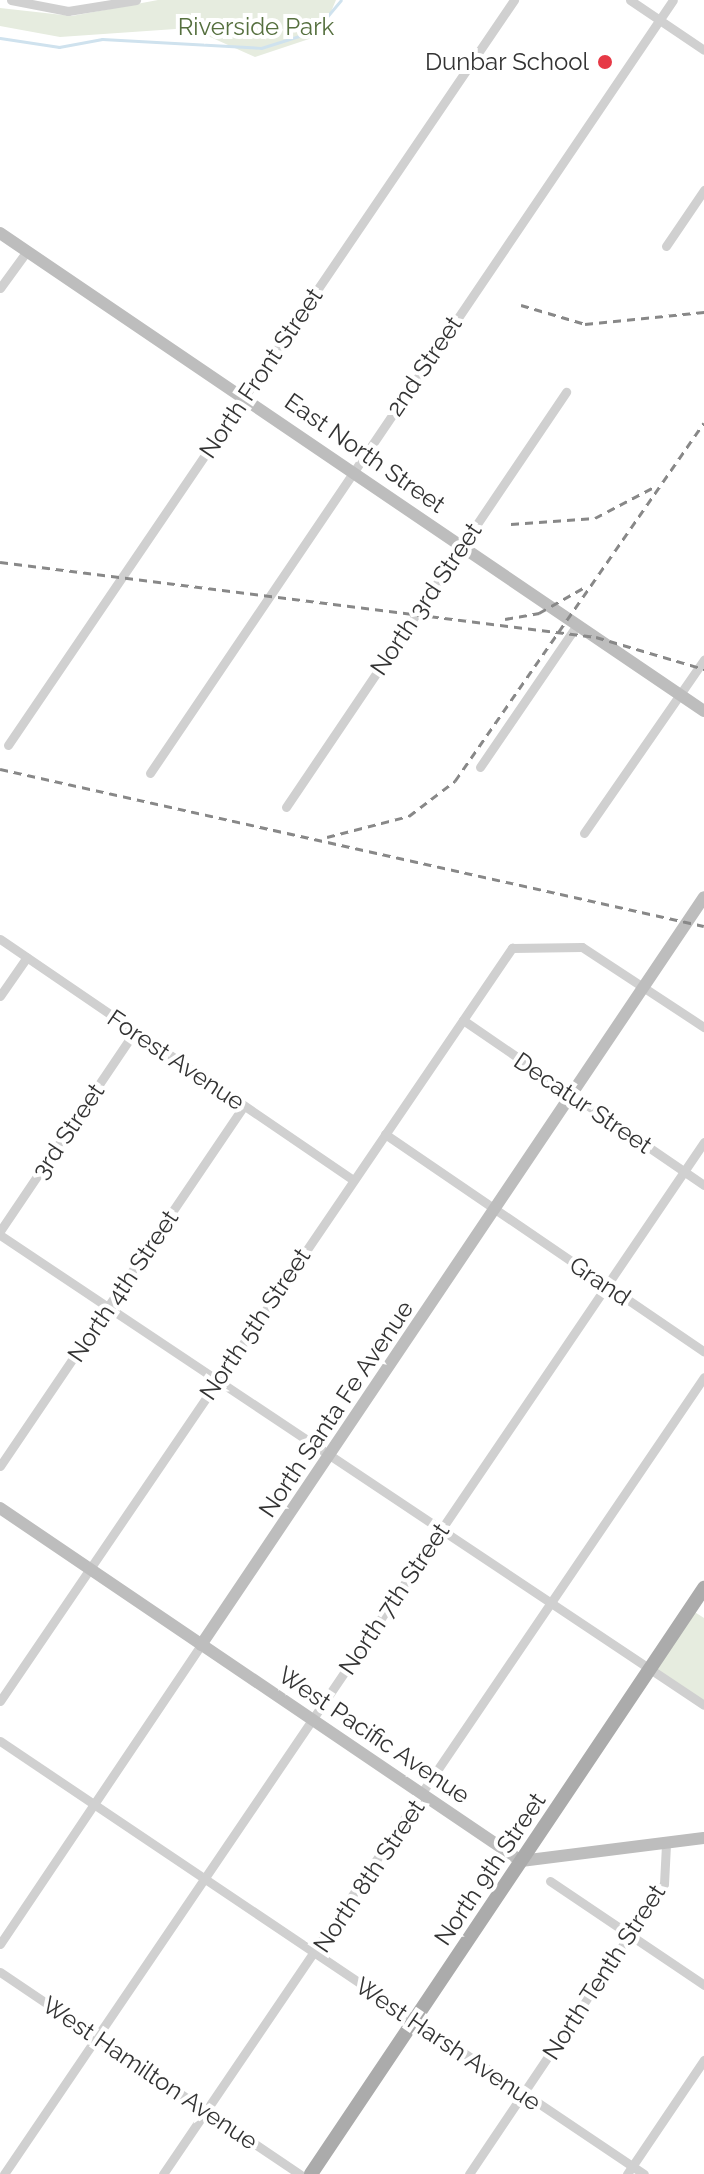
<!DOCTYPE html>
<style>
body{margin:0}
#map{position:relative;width:704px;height:2174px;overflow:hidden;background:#fff;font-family:Raleway,sans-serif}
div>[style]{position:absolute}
.green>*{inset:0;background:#e6ecdf}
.stream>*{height:3px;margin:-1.5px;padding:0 1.5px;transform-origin:1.5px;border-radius:1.5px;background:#cfe2ee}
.street>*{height:9px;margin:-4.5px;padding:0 4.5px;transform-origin:4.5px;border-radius:4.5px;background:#d0d0d0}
.secondary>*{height:12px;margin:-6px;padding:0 6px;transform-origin:6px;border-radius:6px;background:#bdbdbd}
.primary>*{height:14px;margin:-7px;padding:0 7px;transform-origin:7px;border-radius:7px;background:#ababab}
.rail>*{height:3px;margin-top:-1.5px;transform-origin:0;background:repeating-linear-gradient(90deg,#888 0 8px,transparent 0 14px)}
.dots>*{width:22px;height:22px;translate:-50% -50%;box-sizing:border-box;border:4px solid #fff;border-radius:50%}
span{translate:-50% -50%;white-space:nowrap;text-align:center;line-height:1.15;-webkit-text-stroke:8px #fff;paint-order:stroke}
.park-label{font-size:24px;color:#56703f}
.poi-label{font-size:24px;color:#333}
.right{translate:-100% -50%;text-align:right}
.street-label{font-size:24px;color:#333}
</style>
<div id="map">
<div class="green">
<div style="clip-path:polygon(158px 0,336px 0,321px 35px,255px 57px,190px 28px,60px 37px,0 26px,0 8px,72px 16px)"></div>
<div style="clip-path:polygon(690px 1609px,704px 1618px,704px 1705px,650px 1667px)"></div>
</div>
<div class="stream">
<div style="left:0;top:38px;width:60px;rotate:8.7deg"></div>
<div style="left:59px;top:47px;width:44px;rotate:-10.5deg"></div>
<div style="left:102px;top:39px;width:159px;rotate:3.2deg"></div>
<div style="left:261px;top:48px;width:57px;rotate:-17.5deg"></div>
<div style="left:315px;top:31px;width:40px;rotate:-50deg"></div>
</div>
<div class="street">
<div style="left:11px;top:0;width:58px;rotate:10.9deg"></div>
<div style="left:68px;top:11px;width:69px;rotate:-9.2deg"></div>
<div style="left:630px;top:0;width:89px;rotate:34deg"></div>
<div style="left:666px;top:246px;width:68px;rotate:-55.8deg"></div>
<div style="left:0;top:288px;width:46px;rotate:-53.9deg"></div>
<div style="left:8px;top:745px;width:901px;rotate:-55.82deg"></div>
<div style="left:480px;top:767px;width:172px;rotate:-55.7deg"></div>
<div style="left:150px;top:773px;width:933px;rotate:-55.92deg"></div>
<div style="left:286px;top:807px;width:501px;rotate:-55.99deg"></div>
<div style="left:584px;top:833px;width:211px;rotate:-55.3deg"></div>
<div style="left:0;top:939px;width:427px;rotate:34.3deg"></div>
<div style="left:0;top:996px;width:47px;rotate:-55.3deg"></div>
<div style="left:463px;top:1020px;width:292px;rotate:34.4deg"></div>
<div style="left:385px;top:1134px;width:386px;rotate:34.3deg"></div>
<div style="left:0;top:1231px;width:241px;rotate:-56deg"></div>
<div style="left:0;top:1235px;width:846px;rotate:33.73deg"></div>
<div style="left:0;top:1466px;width:435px;rotate:-55.9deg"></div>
<div style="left:0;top:1701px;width:911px;rotate:-55.79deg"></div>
<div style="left:512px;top:948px;width:70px;rotate:-0.8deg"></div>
<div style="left:582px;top:947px;width:146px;rotate:33.3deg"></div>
<div style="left:0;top:1741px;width:776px;rotate:33.92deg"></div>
<div style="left:550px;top:1881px;width:186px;rotate:34deg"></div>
<div style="left:0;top:1944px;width:360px;rotate:-56.1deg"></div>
<div style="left:0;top:1972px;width:362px;rotate:34deg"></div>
<div style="left:4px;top:2174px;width:1247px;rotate:-55.85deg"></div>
<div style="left:163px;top:2174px;width:963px;rotate:-55.83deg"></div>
<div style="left:469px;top:2174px;width:349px;rotate:-56.1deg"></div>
<div style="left:664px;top:1884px;width:40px;rotate:-87.1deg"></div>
<div style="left:627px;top:2174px;width:138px;rotate:-56deg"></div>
</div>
<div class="secondary">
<div style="left:0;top:233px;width:851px;rotate:34.18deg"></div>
<div style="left:0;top:1508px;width:629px;rotate:34.12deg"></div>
<div style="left:521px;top:1861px;width:184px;rotate:-7.2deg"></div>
<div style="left:201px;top:1645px;width:901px;rotate:-56.08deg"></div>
</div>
<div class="primary">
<div style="left:311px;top:2174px;width:706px;rotate:-56.15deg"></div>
</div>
<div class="rail">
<div style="left:521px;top:305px;width:67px;rotate:16.5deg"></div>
<div style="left:585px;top:324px;width:120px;rotate:-5.8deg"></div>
<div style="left:511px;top:524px;width:84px;rotate:-4.1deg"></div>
<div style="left:595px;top:518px;width:67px;rotate:-27.7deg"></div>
<div style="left:0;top:562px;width:601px;rotate:7.17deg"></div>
<div style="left:596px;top:637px;width:113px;rotate:16.5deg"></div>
<div style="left:505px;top:619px;width:35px;rotate:-10deg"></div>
<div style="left:539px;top:613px;width:53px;rotate:-29.5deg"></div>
<div style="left:0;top:769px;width:721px;rotate:12.57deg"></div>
<div style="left:327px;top:837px;width:85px;rotate:-14.4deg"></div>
<div style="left:409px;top:816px;width:58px;rotate:-37.3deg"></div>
<div style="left:455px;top:781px;width:436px;rotate:-55.2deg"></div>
</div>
<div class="dots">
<div style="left:605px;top:62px;background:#e63946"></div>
</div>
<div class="park-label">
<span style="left:256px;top:27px">Riverside Park</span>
</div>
<div class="poi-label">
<span class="right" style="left:589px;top:62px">Dunbar School</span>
</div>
<div class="street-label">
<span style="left:424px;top:366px;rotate:-56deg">2nd Street</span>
<span style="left:261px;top:373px;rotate:-56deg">North Front Street</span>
<span style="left:365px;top:453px;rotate:35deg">East North Street</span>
<span style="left:426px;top:599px;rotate:-56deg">North 3rd Street</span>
<span style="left:176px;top:1060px;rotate:34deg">Forest Avenue</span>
<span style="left:583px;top:1103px;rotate:34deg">Decatur Street</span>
<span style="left:68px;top:1131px;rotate:-56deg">3rd Street</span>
<span style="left:600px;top:1281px;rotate:34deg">Grand</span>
<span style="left:123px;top:1286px;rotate:-56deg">North 4th Street</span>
<span style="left:255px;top:1324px;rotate:-56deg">North 5th Street</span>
<span style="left:336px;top:1409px;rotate:-56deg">North Santa Fe Avenue</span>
<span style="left:394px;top:1599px;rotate:-56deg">North 7th Street</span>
<span style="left:374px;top:1735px;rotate:34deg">West Pacific Avenue</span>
<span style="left:490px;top:1869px;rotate:-56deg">North 9th Street</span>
<span style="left:369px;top:1876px;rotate:-56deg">North 8th Street</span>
<span style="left:604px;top:1972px;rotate:-57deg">North Tenth Street</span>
<span style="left:448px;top:2044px;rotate:34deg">West Harsh Avenue</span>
<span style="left:150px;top:2073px;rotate:34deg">West Hamilton Avenue</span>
</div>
</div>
